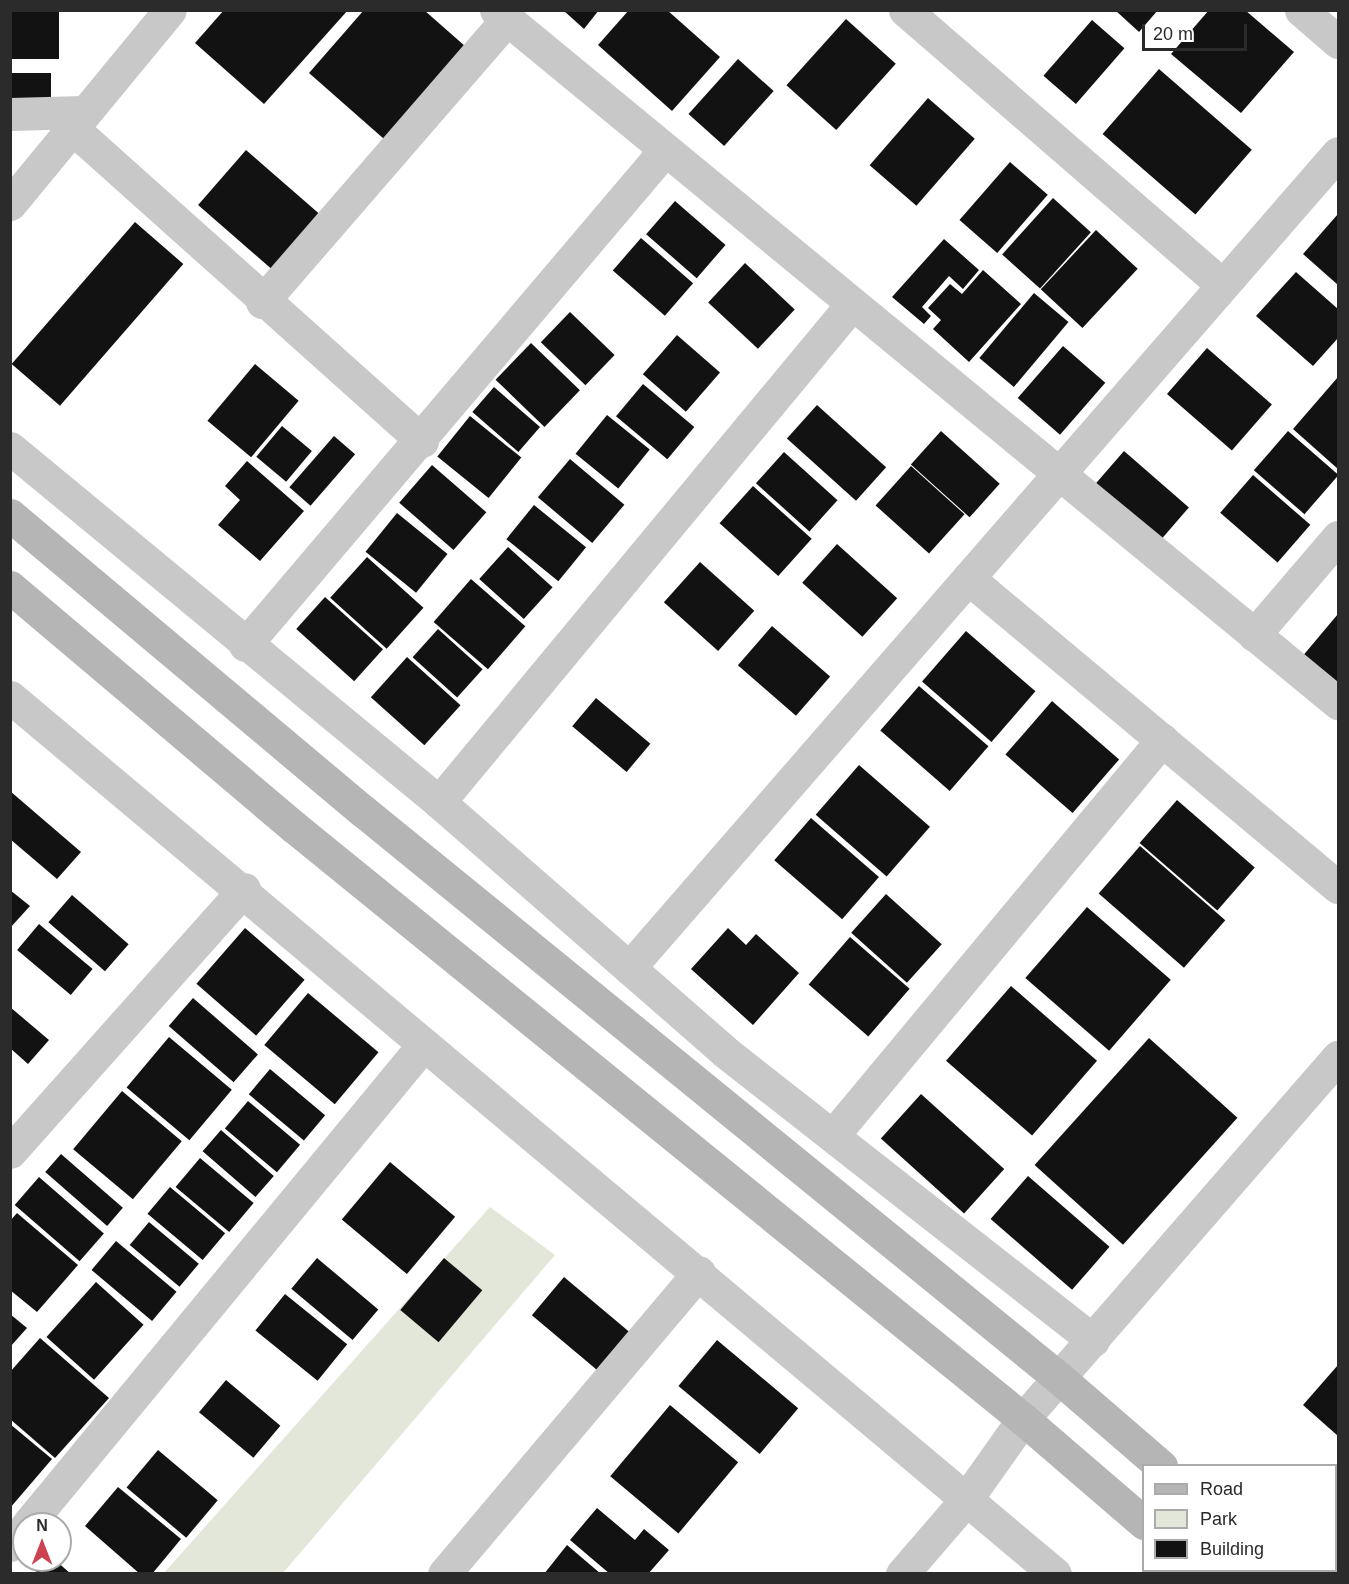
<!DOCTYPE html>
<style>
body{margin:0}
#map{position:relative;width:1349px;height:1584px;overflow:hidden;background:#fff;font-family:Helvetica,sans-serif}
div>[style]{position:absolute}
.green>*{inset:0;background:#e2e7da}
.building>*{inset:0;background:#121212;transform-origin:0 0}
.street>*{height:33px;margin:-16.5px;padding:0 16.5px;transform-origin:16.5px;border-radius:16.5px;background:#c8c8c8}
.secondary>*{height:33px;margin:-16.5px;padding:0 16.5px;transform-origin:16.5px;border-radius:16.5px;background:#b5b5b5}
span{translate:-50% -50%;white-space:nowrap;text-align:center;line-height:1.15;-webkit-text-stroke:6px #fff;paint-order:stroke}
.frame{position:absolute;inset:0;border:12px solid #2b2b2b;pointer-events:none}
.legend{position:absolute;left:1142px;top:1464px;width:195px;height:108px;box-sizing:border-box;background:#fff;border:2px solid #aaa;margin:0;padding:8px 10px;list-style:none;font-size:18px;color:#2b2b2b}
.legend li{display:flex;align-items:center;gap:12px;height:30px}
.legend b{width:30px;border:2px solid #aaa}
.north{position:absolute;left:12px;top:1512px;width:60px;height:60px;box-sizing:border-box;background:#fff;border:2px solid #aaa;border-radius:50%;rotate:0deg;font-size:16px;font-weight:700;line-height:24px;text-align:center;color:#2b2b2b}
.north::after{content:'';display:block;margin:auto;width:21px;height:27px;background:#cd4251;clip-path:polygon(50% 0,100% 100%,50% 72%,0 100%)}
.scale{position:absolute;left:1142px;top:24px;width:105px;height:27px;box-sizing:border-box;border:3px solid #2b2b2b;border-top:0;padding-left:8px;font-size:18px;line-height:21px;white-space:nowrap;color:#2b2b2b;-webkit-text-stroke:4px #fff;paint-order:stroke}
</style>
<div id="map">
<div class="green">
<div style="clip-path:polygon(490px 1207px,555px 1255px,283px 1573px,163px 1574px)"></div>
</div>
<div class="building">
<div style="left:10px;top:10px;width:49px;height:49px"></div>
<div style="clip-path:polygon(224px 10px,348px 10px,264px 104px,195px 43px)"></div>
<div style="clip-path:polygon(364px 10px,424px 10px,466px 47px,384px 139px,309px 73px)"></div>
<div style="clip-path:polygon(563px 10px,599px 10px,584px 29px)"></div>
<div style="clip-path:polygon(629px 10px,667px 10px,720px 57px,672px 111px,598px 45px)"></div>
<div style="clip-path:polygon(1115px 10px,1158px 10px,1139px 32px)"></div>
<div style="clip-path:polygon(1209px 10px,1245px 10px,1294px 52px,1241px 113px,1171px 54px)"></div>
<div style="left:846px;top:19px;width:67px;height:89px;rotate:42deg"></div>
<div style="left:1092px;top:20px;width:43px;height:74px;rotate:41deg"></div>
<div style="left:738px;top:59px;width:48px;height:74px;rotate:42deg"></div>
<div style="left:1159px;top:69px;width:123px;height:86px;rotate:41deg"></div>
<div style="left:10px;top:73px;width:41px;height:28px"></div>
<div style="left:928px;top:98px;width:62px;height:89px;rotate:41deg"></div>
<div style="left:246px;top:150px;width:97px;height:73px;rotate:41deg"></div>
<div style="left:1010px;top:162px;width:50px;height:77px;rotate:41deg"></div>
<div style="left:1053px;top:198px;width:51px;height:76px;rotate:42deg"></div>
<div style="left:675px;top:201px;width:67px;height:44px;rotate:41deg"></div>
<div style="clip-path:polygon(1338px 214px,1338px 285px,1303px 254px)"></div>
<div style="left:135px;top:222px;width:64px;height:188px;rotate:41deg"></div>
<div style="left:1096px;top:230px;width:57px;height:81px;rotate:43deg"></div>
<div style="left:641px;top:238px;width:69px;height:43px;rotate:41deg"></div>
<div style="clip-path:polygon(944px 239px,979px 270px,963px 289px,949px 276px,922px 307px,931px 316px,924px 324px,892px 297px)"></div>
<div style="left:745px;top:263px;width:68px;height:54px;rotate:43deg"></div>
<div style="clip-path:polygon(983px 270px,1021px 304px,969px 362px,933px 329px,941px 320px,928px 308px,950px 284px,962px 294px)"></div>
<div style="clip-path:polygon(1296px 272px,1338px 309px,1338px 338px,1313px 366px,1256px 316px)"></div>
<div style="left:1034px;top:293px;width:45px;height:85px;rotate:40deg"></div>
<div style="left:570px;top:312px;width:62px;height:42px;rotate:44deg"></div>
<div style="left:677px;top:335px;width:57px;height:52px;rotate:41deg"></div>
<div style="left:531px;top:343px;width:68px;height:51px;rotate:44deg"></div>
<div style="left:1063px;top:346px;width:56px;height:69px;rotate:41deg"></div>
<div style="left:1207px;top:348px;width:86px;height:61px;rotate:41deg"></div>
<div style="left:255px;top:364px;width:57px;height:74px;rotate:40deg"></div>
<div style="clip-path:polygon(1338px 377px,1338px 469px,1293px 429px)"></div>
<div style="left:643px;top:384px;width:67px;height:42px;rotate:40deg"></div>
<div style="left:494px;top:387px;width:61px;height:33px;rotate:41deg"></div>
<div style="left:817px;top:405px;width:93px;height:45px;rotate:42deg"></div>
<div style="left:607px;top:415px;width:55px;height:50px;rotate:39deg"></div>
<div style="left:470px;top:416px;width:66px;height:52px;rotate:39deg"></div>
<div style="left:282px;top:426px;width:39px;height:40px;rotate:40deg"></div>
<div style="left:941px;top:431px;width:79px;height:45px;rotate:42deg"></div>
<div style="left:1288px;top:431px;width:67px;height:52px;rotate:41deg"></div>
<div style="left:334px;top:436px;width:28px;height:68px;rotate:41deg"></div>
<div style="left:1124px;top:451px;width:86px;height:48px;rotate:41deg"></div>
<div style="left:784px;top:452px;width:72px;height:42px;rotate:42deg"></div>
<div style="left:570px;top:459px;width:71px;height:50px;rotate:40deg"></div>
<div style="clip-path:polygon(247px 461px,304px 511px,260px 561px,218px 525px,240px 500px,225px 486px)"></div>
<div style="left:432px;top:465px;width:72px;height:50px;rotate:41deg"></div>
<div style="left:911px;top:466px;width:72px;height:53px;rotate:42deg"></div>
<div style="left:1253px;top:475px;width:76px;height:50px;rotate:41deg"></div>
<div style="left:753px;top:486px;width:79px;height:50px;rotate:42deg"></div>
<div style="left:534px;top:505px;width:67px;height:44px;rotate:39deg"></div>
<div style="left:397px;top:513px;width:65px;height:50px;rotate:39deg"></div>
<div style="left:837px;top:544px;width:81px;height:52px;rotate:42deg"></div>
<div style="left:508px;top:547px;width:60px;height:43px;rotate:42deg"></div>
<div style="left:367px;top:557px;width:76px;height:55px;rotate:42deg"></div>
<div style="left:700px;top:562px;width:73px;height:54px;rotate:42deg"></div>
<div style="left:471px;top:579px;width:72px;height:57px;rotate:41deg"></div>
<div style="left:325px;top:597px;width:78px;height:43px;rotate:42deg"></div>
<div style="clip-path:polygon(1338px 614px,1338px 690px,1301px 658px)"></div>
<div style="left:772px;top:626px;width:77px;height:52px;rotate:41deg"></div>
<div style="left:438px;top:629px;width:60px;height:38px;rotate:42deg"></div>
<div style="left:966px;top:631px;width:92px;height:67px;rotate:41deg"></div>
<div style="left:407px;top:657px;width:72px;height:54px;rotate:42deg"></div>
<div style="left:919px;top:686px;width:92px;height:59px;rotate:41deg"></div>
<div style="left:596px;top:698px;width:71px;height:37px;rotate:40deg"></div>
<div style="left:1052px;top:701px;width:89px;height:71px;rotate:41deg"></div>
<div style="left:859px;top:765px;width:94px;height:66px;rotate:41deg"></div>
<div style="clip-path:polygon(10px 791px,81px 852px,57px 879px,10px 839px)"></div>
<div style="left:1177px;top:800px;width:103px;height:57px;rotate:41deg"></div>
<div style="left:811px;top:818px;width:90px;height:56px;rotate:41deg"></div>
<div style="left:1140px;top:846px;width:113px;height:63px;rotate:41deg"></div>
<div style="clip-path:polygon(10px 890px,30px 906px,10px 928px)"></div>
<div style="left:886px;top:894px;width:75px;height:52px;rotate:42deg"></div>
<div style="left:72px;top:895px;width:75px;height:36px;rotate:41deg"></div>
<div style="left:1087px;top:907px;width:111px;height:94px;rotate:41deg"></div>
<div style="left:39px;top:924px;width:70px;height:34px;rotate:40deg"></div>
<div style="left:245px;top:928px;width:79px;height:74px;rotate:41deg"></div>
<div style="clip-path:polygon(728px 928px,746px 945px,756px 934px,799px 973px,753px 1025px,691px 969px)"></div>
<div style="left:850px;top:937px;width:79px;height:63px;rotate:41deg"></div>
<div style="left:1011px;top:986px;width:114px;height:99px;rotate:41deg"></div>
<div style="left:308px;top:993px;width:92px;height:68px;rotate:40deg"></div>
<div style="left:193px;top:998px;width:86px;height:37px;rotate:41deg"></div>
<div style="clip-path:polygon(10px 1007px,49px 1040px,28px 1064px,10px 1048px)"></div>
<div style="left:169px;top:1037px;width:82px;height:66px;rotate:40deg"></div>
<div style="left:1149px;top:1038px;width:119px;height:171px;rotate:42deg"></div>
<div style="left:270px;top:1069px;width:72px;height:33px;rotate:40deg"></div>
<div style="left:122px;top:1091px;width:78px;height:76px;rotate:40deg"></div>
<div style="left:921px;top:1094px;width:112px;height:60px;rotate:42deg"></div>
<div style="left:248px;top:1101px;width:68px;height:36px;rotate:40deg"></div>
<div style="left:221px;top:1130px;width:70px;height:28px;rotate:41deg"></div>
<div style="left:61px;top:1154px;width:82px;height:24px;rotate:41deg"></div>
<div style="left:200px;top:1158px;width:70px;height:38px;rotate:40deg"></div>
<div style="left:390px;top:1162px;width:85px;height:75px;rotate:40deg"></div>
<div style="left:1028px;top:1176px;width:108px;height:57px;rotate:41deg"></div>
<div style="left:39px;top:1177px;width:86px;height:37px;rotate:41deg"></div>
<div style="left:170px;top:1187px;width:72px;height:35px;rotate:40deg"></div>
<div style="clip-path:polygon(17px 1213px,78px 1265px,37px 1312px,10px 1290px,10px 1221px)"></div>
<div style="left:149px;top:1222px;width:65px;height:30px;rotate:40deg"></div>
<div style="left:116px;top:1241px;width:79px;height:38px;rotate:40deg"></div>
<div style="left:317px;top:1258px;width:80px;height:40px;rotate:40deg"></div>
<div style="left:444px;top:1258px;width:50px;height:68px;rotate:40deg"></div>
<div style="left:564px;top:1277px;width:87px;height:50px;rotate:40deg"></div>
<div style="left:96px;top:1282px;width:64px;height:74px;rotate:42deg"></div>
<div style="left:285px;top:1294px;width:80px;height:47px;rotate:39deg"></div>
<div style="clip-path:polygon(10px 1314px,27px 1328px,10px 1347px)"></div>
<div style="clip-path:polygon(40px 1338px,109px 1398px,55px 1458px,10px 1419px,10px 1372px)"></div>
<div style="left:717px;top:1340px;width:106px;height:60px;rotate:40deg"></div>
<div style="clip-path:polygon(1338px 1365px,1338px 1436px,1303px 1405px)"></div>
<div style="left:226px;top:1380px;width:71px;height:42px;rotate:40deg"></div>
<div style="left:670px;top:1405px;width:89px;height:93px;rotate:40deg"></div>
<div style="clip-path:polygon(10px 1424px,52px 1459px,10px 1508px)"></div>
<div style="left:158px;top:1450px;width:78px;height:49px;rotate:40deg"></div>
<div style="clip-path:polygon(118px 1487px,181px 1539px,152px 1574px,140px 1574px,85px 1526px)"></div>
<div style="clip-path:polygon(597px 1508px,635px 1540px,644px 1529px,669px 1550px,648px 1574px,610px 1574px,570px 1540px)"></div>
<div style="clip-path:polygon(567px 1545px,601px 1574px,544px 1574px)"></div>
<div style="clip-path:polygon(46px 1560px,55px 1560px,71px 1574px,34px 1574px)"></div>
</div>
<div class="street">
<div style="left:496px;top:10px;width:1091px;rotate:39.46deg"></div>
<div style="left:905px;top:10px;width:420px;rotate:40.9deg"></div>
<div style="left:1301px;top:10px;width:49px;rotate:40.9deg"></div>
<div style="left:10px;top:114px;width:73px;rotate:-1.6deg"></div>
<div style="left:71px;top:127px;width:471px;rotate:41.8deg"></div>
<div style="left:10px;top:204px;width:251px;rotate:-50.5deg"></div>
<div style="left:262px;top:302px;width:374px;rotate:-49.1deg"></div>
<div style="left:10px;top:448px;width:556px;rotate:39.53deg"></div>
<div style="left:439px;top:802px;width:378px;rotate:41.1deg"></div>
<div style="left:724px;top:1051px;width:469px;rotate:38.1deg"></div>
<div style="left:968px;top:578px;width:482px;rotate:39.9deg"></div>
<div style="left:1254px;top:635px;width:129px;rotate:-49.4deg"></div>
<div style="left:245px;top:645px;width:649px;rotate:-49.69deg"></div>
<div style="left:10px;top:697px;width:1364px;rotate:40deg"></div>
<div style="left:439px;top:802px;width:647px;rotate:-50.33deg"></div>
<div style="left:629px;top:968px;width:1080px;rotate:-48.98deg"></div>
<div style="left:834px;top:1134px;width:513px;rotate:-50.22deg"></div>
<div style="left:10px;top:1152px;width:352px;rotate:-48.3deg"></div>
<div style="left:28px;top:1524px;width:622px;rotate:-50.48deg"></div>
<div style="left:10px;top:1545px;width:21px;rotate:-49deg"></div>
<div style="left:444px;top:1574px;width:395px;rotate:-49.8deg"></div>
<div style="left:902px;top:1574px;width:96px;rotate:-49.2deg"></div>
<div style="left:965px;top:1501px;width:100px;rotate:-54.7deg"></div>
<div style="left:1023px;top:1419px;width:480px;rotate:-49deg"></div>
</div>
<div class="secondary">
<div style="left:10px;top:515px;width:461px;rotate:40deg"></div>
<div style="left:363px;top:811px;width:898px;rotate:39.17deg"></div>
<div style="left:1059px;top:1378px;width:135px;rotate:40.8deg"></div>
<div style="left:10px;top:587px;width:372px;rotate:40.2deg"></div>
<div style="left:294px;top:827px;width:939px;rotate:39.08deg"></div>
<div style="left:1023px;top:1419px;width:160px;rotate:40.7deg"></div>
<div style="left:1199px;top:1570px;width:5px;rotate:53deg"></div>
<div style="left:1283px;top:1570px;width:6px;rotate:45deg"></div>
</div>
<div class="frame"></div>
<ul class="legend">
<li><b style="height:8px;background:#b5b5b5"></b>Road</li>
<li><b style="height:16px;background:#e2e7da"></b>Park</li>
<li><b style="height:16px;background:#121212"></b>Building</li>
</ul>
<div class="north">N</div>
<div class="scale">20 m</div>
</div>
